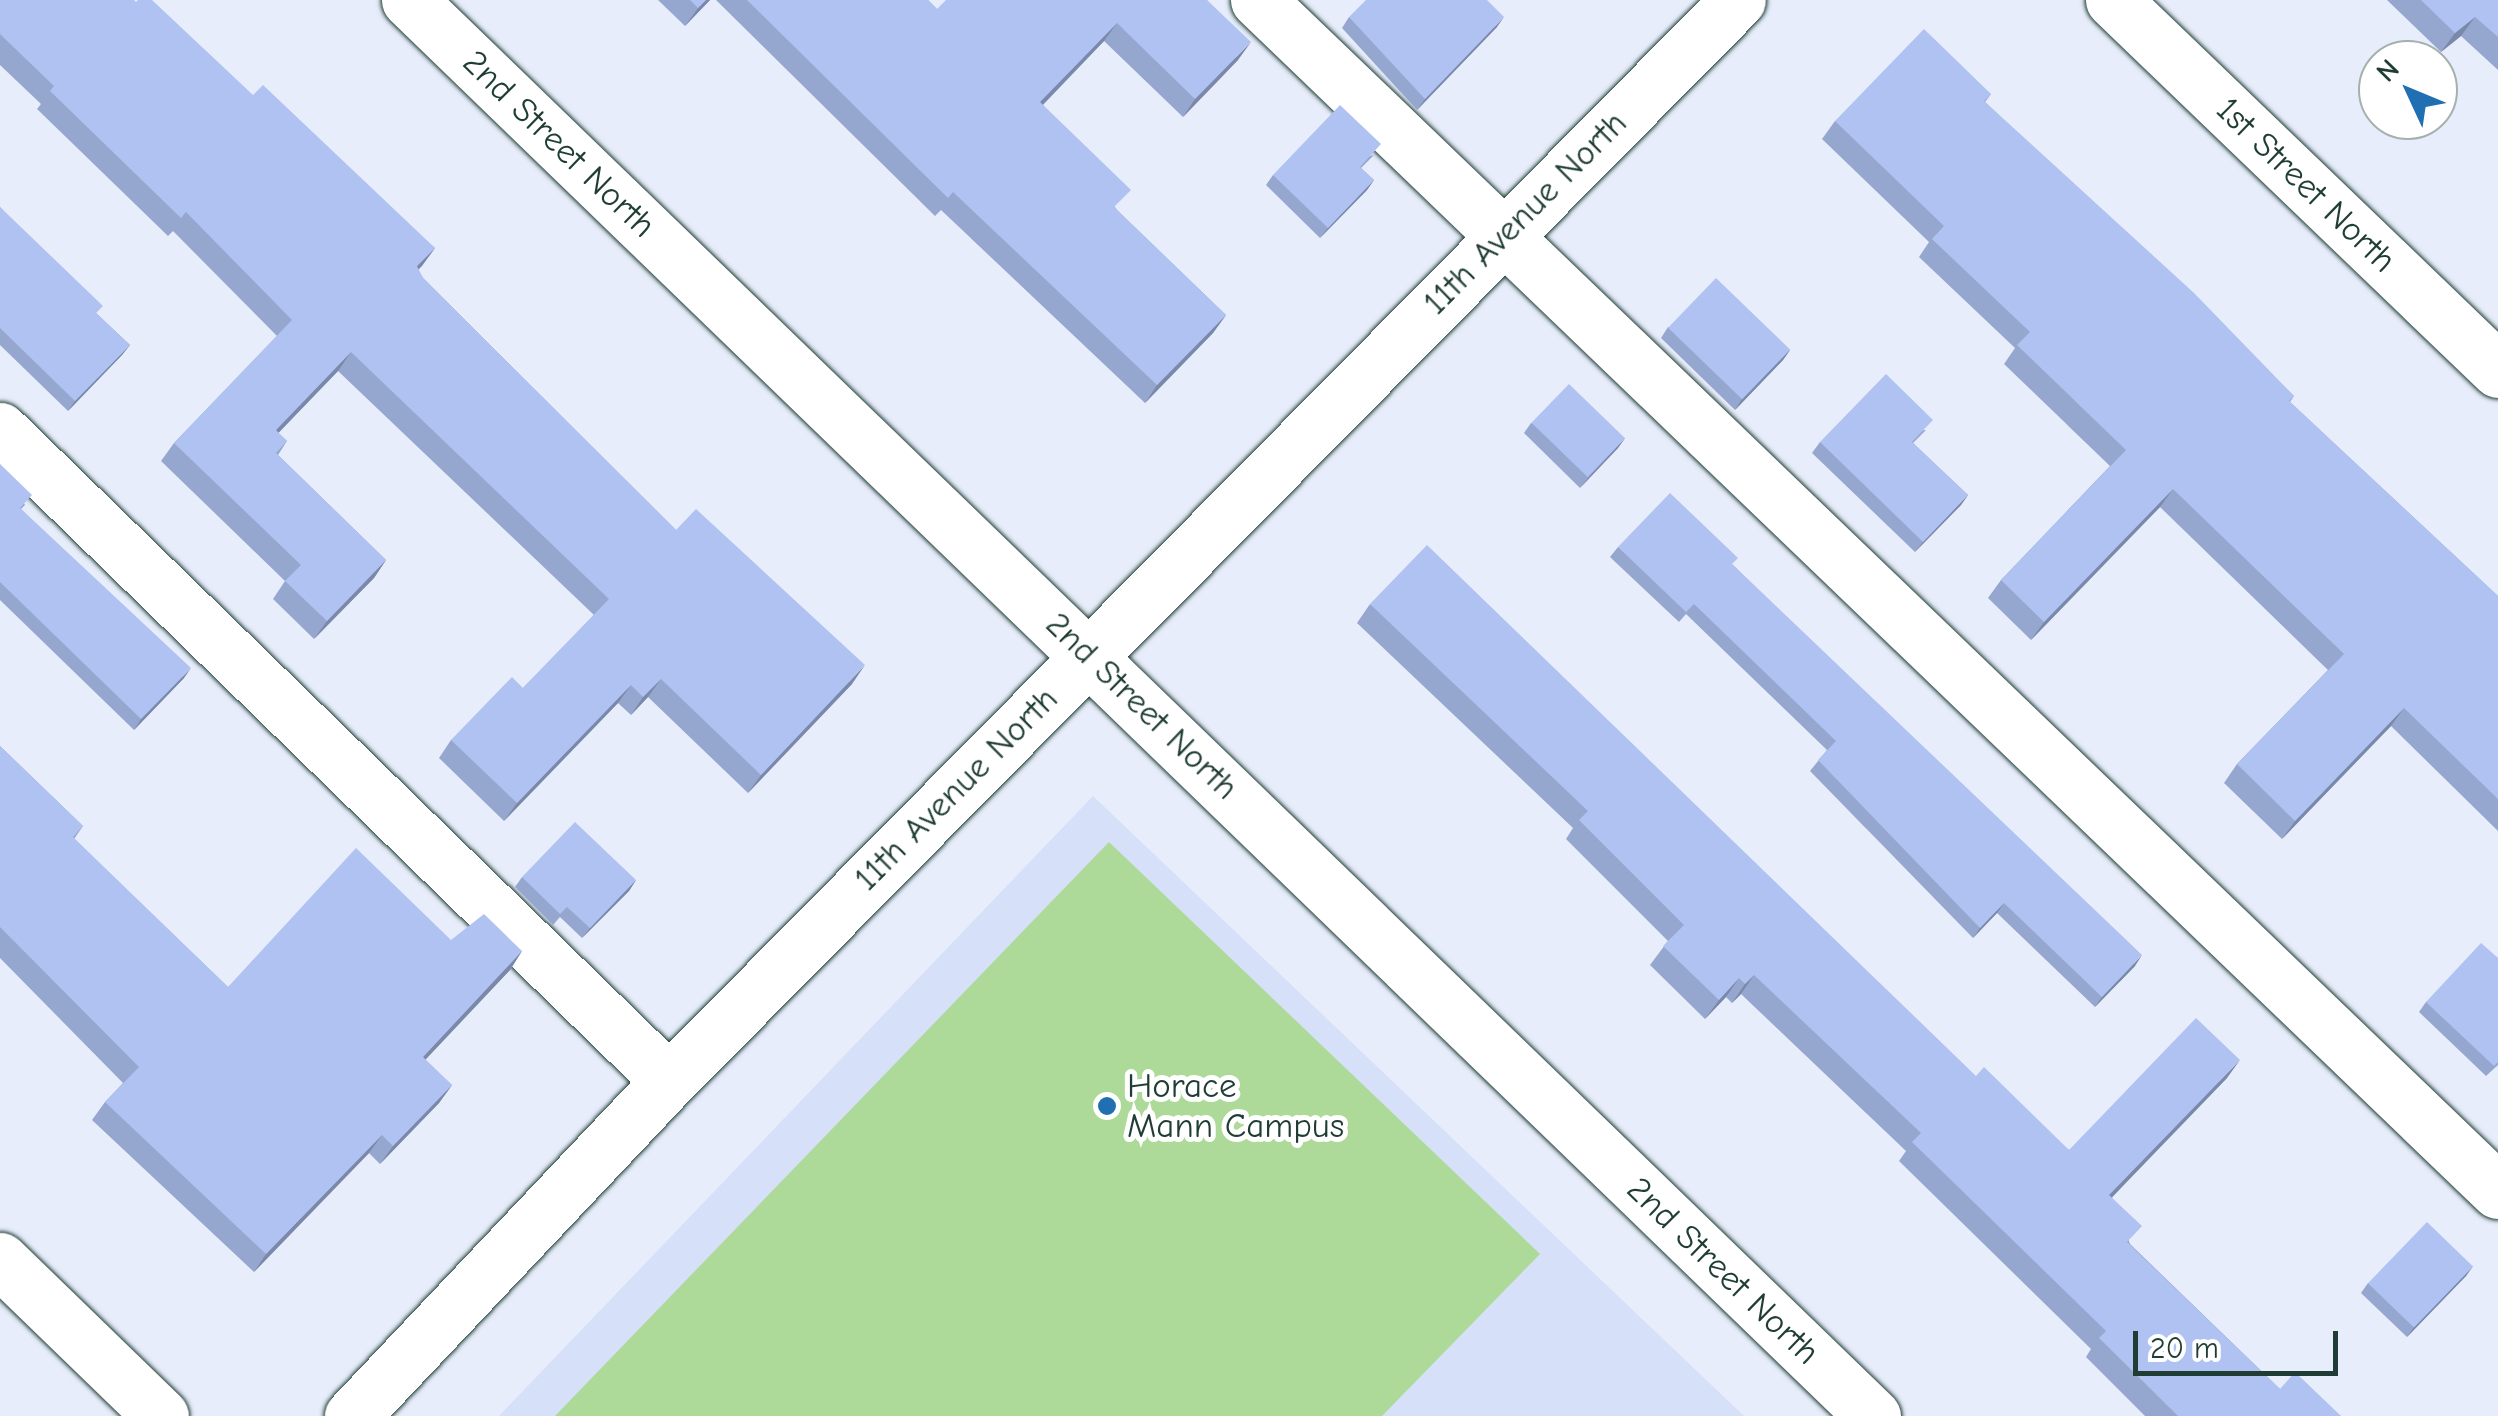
<!DOCTYPE html>
<style>
body{margin:0}
#map{position:relative;width:2498px;height:1416px;overflow:hidden;background:#e7edfb;font-family:"Comic Neue",sans-serif}
div>[style]{position:absolute}
.built>*{inset:0;background:#d6e0f8}
.green>*{inset:0;background:#adda98}
.roads{filter:drop-shadow(0 0 2px #1f3d34) drop-shadow(0 0 2px #1f3d34)}
.minor>*{height:55px;margin:-27.5px;padding:0 27.5px;transform-origin:27.5px;border-radius:27.5px;background:#fff}
.wall>*{inset:0;background:#96a7cf}
.shaded-wall>*{inset:0;background:#7a88a9}
.building>*{inset:0;background:#afc2f1;transform-origin:0 0}
.dots>*{width:28px;height:28px;translate:-50% -50%;box-sizing:border-box;border:5px solid #fff;border-radius:50%}
span{translate:-50% -50%;white-space:nowrap;text-align:center;line-height:1.15;-webkit-text-stroke:10px #fff;paint-order:stroke}
.street-label{font-size:35px;color:#1f3d34}
.poi-label{font-size:35px;color:#1f3d34}
.left{translate:0 -50%;text-align:left}
.north{position:absolute;left:2358px;top:40px;width:100px;height:100px;box-sizing:border-box;background:#fff;border:2px solid #a5b1ae;border-radius:50%;rotate:314deg;font-size:28px;font-weight:700;line-height:40px;text-align:center;color:#1f3d34}
.north::after{content:'';display:block;margin:auto;width:35px;height:45px;background:#1f6fb2;clip-path:polygon(50% 0,100% 100%,50% 72%,0 100%)}
.scale{position:absolute;left:2133px;top:1331px;width:205px;height:45px;box-sizing:border-box;border:5px solid #1f3d34;border-top:0;padding-left:12px;font-size:30px;line-height:35px;white-space:nowrap;color:#1f3d34;-webkit-text-stroke:8px #fff;paint-order:stroke}
</style>
<div id="map">
<div class="built">
<div style="clip-path:polygon(1093px 796px,1744px 1416px,499px 1416px)"></div>
</div>
<div class="green">
<div style="clip-path:polygon(1109px 842px,1540px 1254px,1382px 1416px,555px 1416px)"></div>
</div>
<div class="roads">
<div class="minor">
<div style="left:409px;top:0;width:2037px;rotate:44.05deg"></div>
<div style="left:1258px;top:0;width:1719px;rotate:43.85deg"></div>
<div style="left:2113px;top:0;width:534px;rotate:43.86deg"></div>
<div style="left:0;top:430px;width:933px;rotate:44.22deg"></div>
<div style="left:0;top:1260px;width:224px;rotate:44.1deg"></div>
<div style="left:352px;top:1416px;width:461px;rotate:-46.6deg"></div>
<div style="left:669px;top:1081px;width:1520px;rotate:-45.32deg"></div>
</div>
</div>
<div class="wall">
<div style="clip-path:polygon(0 0,253px 95px,435px 248px,418px 270px,423px 278px,676px 530px,852px 684px,748px 793px,648px 697px,631px 715px,618px 703px,504px 821px,439px 758px,451px 740px,523px 688px,594px 615px,338px 371px,278px 433px,287px 441px,278px 455px,386px 560px,374px 578px,314px 639px,273px 599px,285px 581px,161px 461px,174px 443px,277px 336px,173px 231px,168px 236px,37px 109px,41px 104px,0 65px)"></div>
<div style="clip-path:polygon(658px 0,710px 0,685px 26px)"></div>
<div style="clip-path:polygon(716px 0,928px 0,937px 9px,1207px 0,1238px 60px,1183px 117px,1104px 41px,1043px 105px,1117px 210px,1226px 315px,1213px 333px,1145px 403px,941px 210px,935px 216px)"></div>
<div style="clip-path:polygon(2387px 0,2498px 0,2498px 70px,2461px 36px,2441px 52px)"></div>
<div style="clip-path:polygon(1349px 17px,1497px 27px,1417px 110px,1342px 28px)"></div>
<div style="clip-path:polygon(1991px 94px,1985px 102px,2294px 396px,2290px 402px,2498px 596px,2498px 831px,2391px 726px,2282px 839px,2224px 783px,2237px 764px,2328px 670px,2160px 507px,2031px 640px,1988px 598px,2001px 580px,2110px 466px,2004px 364px,2015px 348px,1919px 257px,1929px 242px,1822px 139px,1835px 121px)"></div>
<div style="clip-path:polygon(1374px 155px,1361px 168px,1374px 180px,1367px 190px,1320px 238px,1266px 185px,1273px 175px)"></div>
<div style="clip-path:polygon(0 207px,97px 314px,130px 345px,122px 355px,68px 411px,0 345px)"></div>
<div style="clip-path:polygon(1668px 327px,1790px 350px,1783px 360px,1735px 410px,1661px 338px)"></div>
<div style="clip-path:polygon(1531px 423px,1625px 438px,1618px 448px,1580px 488px,1524px 433px)"></div>
<div style="clip-path:polygon(1926px 430px,1913px 443px,1968px 495px,1961px 505px,1915px 552px,1812px 453px,1820px 442px)"></div>
<div style="clip-path:polygon(0 464px,25px 505px,21px 509px,184px 678px,134px 730px,0 600px)"></div>
<div style="clip-path:polygon(1618px 547px,1733px 565px,2135px 966px,2095px 1007px,1997px 913px,1973px 938px,1810px 771px,1827px 750px,1686px 614px,1679px 622px,1610px 557px)"></div>
<div style="clip-path:polygon(1370px 604px,2069px 1150px,2227px 1078px,2112px 1197px,2130px 1244px,2280px 1389px,2341px 1416px,2145px 1416px,2086px 1357px,2091px 1349px,1899px 1161px,1906px 1151px,1741px 994px,1732px 1003px,1726px 997px,1705px 1019px,1650px 965px,1668px 941px,1566px 839px,1573px 828px,1357px 623px)"></div>
<div style="clip-path:polygon(0 746px,83px 826px,74px 839px,228px 987px,451px 940px,522px 951px,510px 970px,425px 1060px,452px 1085px,439px 1103px,380px 1164px,369px 1153px,254px 1272px,92px 1120px,105px 1102px,123px 1083px,0 958px)"></div>
<div style="clip-path:polygon(522px 877px,636px 880px,629px 891px,582px 938px,560px 917px,553px 925px,515px 887px)"></div>
<div style="clip-path:polygon(2498px 958px,2498px 1065px,2486px 1076px,2419px 1012px,2426px 1002px)"></div>
<div style="clip-path:polygon(2473px 1266px,2466px 1276px,2407px 1337px,2361px 1293px,2368px 1283px)"></div>
</div>
<div class="shaded-wall">
<div style="clip-path:polygon(706px 0,710px 0,685px 26px,698px 8px)"></div>
<div style="clip-path:polygon(1504px 17px,1497px 27px,1417px 110px,1425px 99px)"></div>
<div style="clip-path:polygon(2475px 17px,2461px 36px,2441px 52px,2455px 33px)"></div>
<div style="clip-path:polygon(1117px 23px,1104px 41px,1028px 120px,1040px 102px)"></div>
<div style="clip-path:polygon(1251px 42px,1238px 60px,1183px 117px,1195px 99px)"></div>
<div style="clip-path:polygon(1374px 180px,1367px 190px,1320px 238px,1328px 228px)"></div>
<div style="clip-path:polygon(435px 248px,422px 266px,404px 284px,417px 266px)"></div>
<div style="clip-path:polygon(1226px 315px,1213px 333px,1145px 403px,1157px 385px)"></div>
<div style="clip-path:polygon(130px 345px,122px 355px,68px 411px,75px 401px)"></div>
<div style="clip-path:polygon(1790px 350px,1783px 360px,1735px 410px,1742px 399px)"></div>
<div style="clip-path:polygon(351px 352px,338px 371px,263px 449px,276px 430px)"></div>
<div style="clip-path:polygon(1625px 438px,1618px 448px,1580px 488px,1588px 478px)"></div>
<div style="clip-path:polygon(2173px 489px,2160px 507px,2031px 640px,2044px 622px)"></div>
<div style="clip-path:polygon(1968px 495px,1961px 505px,1915px 552px,1923px 542px)"></div>
<div style="clip-path:polygon(386px 560px,374px 578px,314px 639px,327px 621px)"></div>
<div style="clip-path:polygon(865px 665px,852px 684px,748px 793px,761px 775px)"></div>
<div style="clip-path:polygon(191px 668px,184px 678px,134px 730px,141px 719px)"></div>
<div style="clip-path:polygon(661px 679px,648px 697px,631px 715px,643px 697px)"></div>
<div style="clip-path:polygon(631px 685px,618px 703px,504px 821px,517px 803px)"></div>
<div style="clip-path:polygon(2404px 708px,2391px 726px,2282px 839px,2295px 821px)"></div>
<div style="clip-path:polygon(636px 880px,629px 891px,582px 938px,590px 928px)"></div>
<div style="clip-path:polygon(2004px 903px,1997px 913px,1973px 938px,1980px 928px)"></div>
<div style="clip-path:polygon(522px 951px,510px 970px,410px 1076px,423px 1057px)"></div>
<div style="clip-path:polygon(2142px 955px,2135px 966px,2095px 1007px,2102px 997px)"></div>
<div style="clip-path:polygon(1754px 975px,1741px 994px,1732px 1003px,1745px 984px)"></div>
<div style="clip-path:polygon(1739px 978px,1726px 997px,1705px 1019px,1719px 1000px)"></div>
<div style="clip-path:polygon(2240px 1060px,2227px 1078px,2096px 1214px,2109px 1195px)"></div>
<div style="clip-path:polygon(452px 1085px,439px 1103px,380px 1164px,393px 1146px)"></div>
<div style="clip-path:polygon(382px 1135px,369px 1153px,254px 1272px,266px 1254px)"></div>
<div style="clip-path:polygon(2473px 1266px,2466px 1276px,2407px 1337px,2414px 1327px)"></div>
</div>
<div class="building">
<div style="clip-path:polygon(0 0,134px 0,136px 2px,138px 0,152px 0,253px 95px,263px 85px,435px 248px,417px 266px,423px 278px,676px 530px,696px 509px,865px 665px,761px 775px,661px 679px,643px 697px,631px 685px,517px 803px,451px 740px,512px 677px,523px 688px,609px 599px,351px 352px,276px 430px,287px 441px,276px 453px,386px 560px,327px 621px,285px 581px,301px 565px,174px 443px,292px 320px,186px 212px,181px 218px,50px 91px,54px 86px,0 34px)"></div>
<div style="clip-path:polygon(690px 0,706px 0,698px 8px)"></div>
<div style="clip-path:polygon(747px 0,928px 0,937px 9px,946px 0,1207px 0,1251px 42px,1195px 99px,1117px 23px,1040px 102px,1131px 190px,1114px 207px,1226px 315px,1157px 385px,953px 192px,948px 198px)"></div>
<div style="clip-path:polygon(1366px 0,1487px 0,1504px 17px,1425px 99px,1349px 17px)"></div>
<div style="clip-path:polygon(2421px 0,2498px 0,2498px 37px,2475px 17px,2455px 33px)"></div>
<div style="clip-path:polygon(1924px 29px,1991px 94px,1984px 101px,2194px 293px,2294px 396px,2289px 401px,2498px 596px,2498px 799px,2404px 708px,2295px 821px,2237px 764px,2344px 654px,2173px 489px,2044px 622px,2001px 580px,2126px 450px,2017px 345px,2030px 332px,1932px 239px,1944px 226px,1835px 121px)"></div>
<div style="clip-path:polygon(1340px 105px,1381px 144px,1360px 167px,1374px 180px,1328px 228px,1273px 175px)"></div>
<div style="clip-path:polygon(0 207px,103px 306px,96px 313px,130px 345px,75px 401px,0 328px)"></div>
<div style="left:1716px;top:278px;width:103px;height:69px;rotate:44deg"></div>
<div style="clip-path:polygon(1886px 374px,1933px 420px,1912px 442px,1968px 495px,1923px 542px,1820px 442px)"></div>
<div style="left:1569px;top:384px;width:78px;height:54px;rotate:44deg"></div>
<div style="clip-path:polygon(0 464px,32px 495px,20px 508px,191px 668px,141px 719px,0 582px)"></div>
<div style="clip-path:polygon(1670px 493px,1738px 558px,1732px 564px,2142px 955px,2102px 997px,2004px 903px,1980px 928px,1818px 760px,1836px 741px,1694px 604px,1686px 612px,1618px 547px)"></div>
<div style="clip-path:polygon(1427px 545px,1976px 1076px,1984px 1067px,2069px 1150px,2196px 1018px,2240px 1060px,2109px 1195px,2142px 1226px,2127px 1242px,2280px 1389px,2295px 1372px,2341px 1416px,2178px 1416px,2099px 1338px,2106px 1331px,1912px 1142px,1921px 1133px,1754px 975px,1745px 984px,1739px 978px,1719px 1000px,1663px 946px,1684px 925px,1579px 820px,1588px 811px,1370px 604px)"></div>
<div style="clip-path:polygon(0 746px,83px 826px,73px 837px,228px 987px,356px 848px,451px 940px,484px 914px,522px 951px,423px 1057px,452px 1085px,393px 1146px,382px 1135px,266px 1254px,105px 1102px,139px 1067px,0 927px)"></div>
<div style="clip-path:polygon(575px 822px,636px 880px,590px 928px,567px 907px,560px 914px,522px 877px)"></div>
<div style="clip-path:polygon(2481px 943px,2498px 958px,2498px 1062px,2494px 1066px,2426px 1002px)"></div>
<div style="left:2427px;top:1222px;width:64px;height:85px;rotate:44deg"></div>
</div>
<div class="dots">
<div style="left:1107px;top:1106px;background:#1f6fb2"></div>
</div>
<div class="street-label">
<span style="left:559px;top:144px;rotate:44deg">2nd Street North</span>
<span style="left:2306px;top:185px;rotate:44deg">1st Street North</span>
<span style="left:1525px;top:213px;rotate:-45deg">11th Avenue North</span>
<span style="left:1142px;top:706px;rotate:44deg">2nd Street North</span>
<span style="left:956px;top:789px;rotate:-45deg">11th Avenue North</span>
<span style="left:1723px;top:1271px;rotate:44deg">2nd Street North</span>
</div>
<div class="poi-label">
<span class="left" style="left:1127px;top:1106px">Horace<br>Mann Campus</span>
</div>
<div class="north">N</div>
<div class="scale">20 m</div>
</div>
